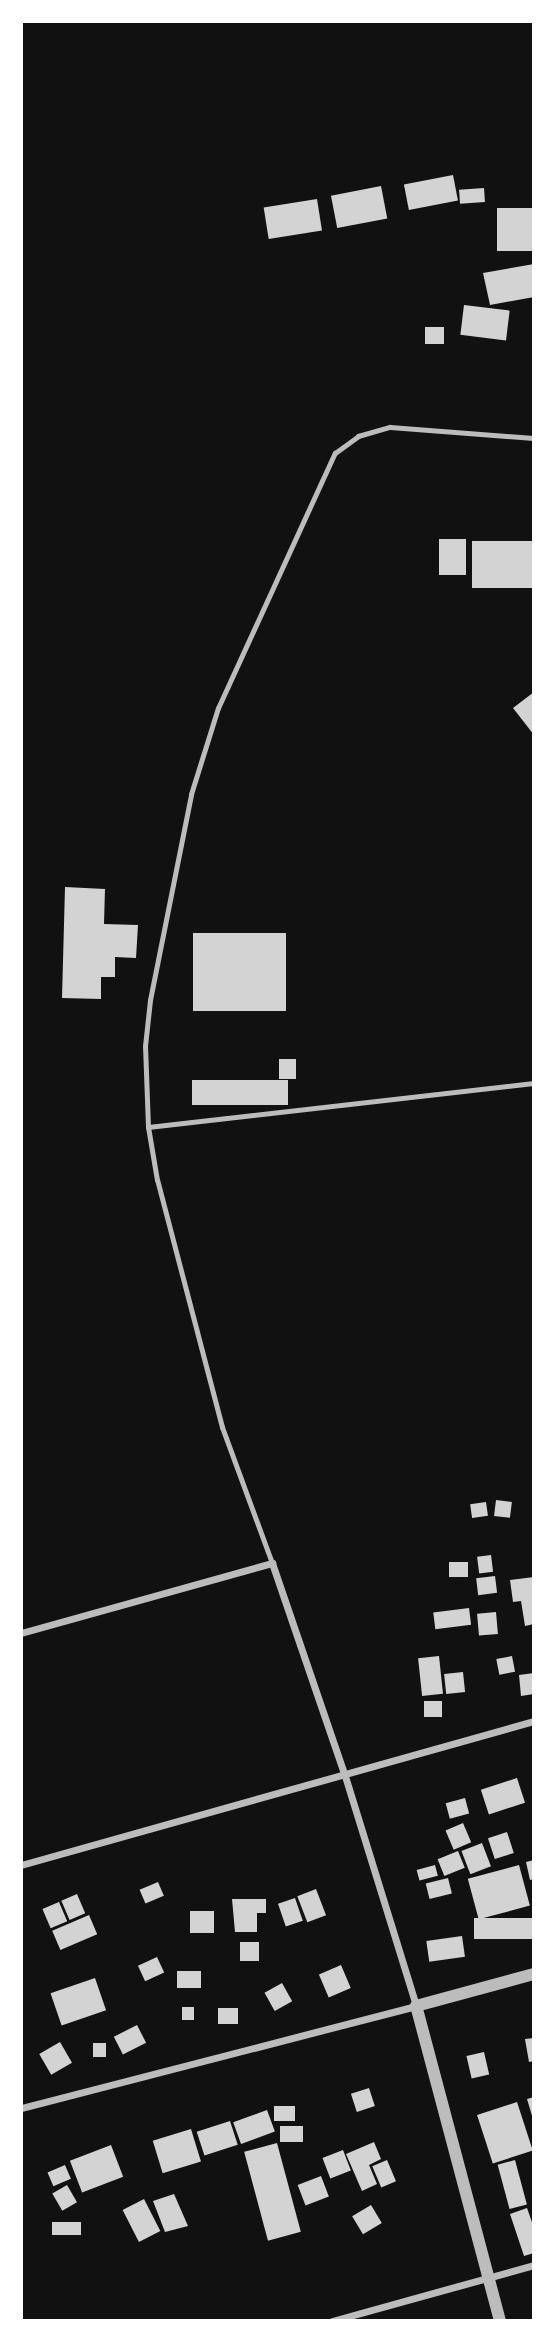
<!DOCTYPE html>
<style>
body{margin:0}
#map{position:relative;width:555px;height:2342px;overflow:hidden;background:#111;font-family:Barlow,sans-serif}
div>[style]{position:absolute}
.building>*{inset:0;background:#d3d3d3;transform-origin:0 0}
.service>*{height:5px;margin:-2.5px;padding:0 2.5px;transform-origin:2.5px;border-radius:2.5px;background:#bcbcbc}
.minor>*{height:7px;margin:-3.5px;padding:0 3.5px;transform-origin:3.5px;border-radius:3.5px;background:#bcbcbc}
.tertiary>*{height:12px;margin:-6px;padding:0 6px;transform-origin:6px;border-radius:6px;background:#bcbcbc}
span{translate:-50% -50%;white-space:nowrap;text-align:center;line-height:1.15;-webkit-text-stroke:7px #fff;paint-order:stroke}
.frame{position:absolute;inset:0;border:23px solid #fff;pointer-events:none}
</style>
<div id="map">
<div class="building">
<div style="left:453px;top:175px;width:26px;height:50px;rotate:79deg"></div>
<div style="left:381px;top:186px;width:33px;height:51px;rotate:79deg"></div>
<div style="left:484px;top:188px;width:14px;height:25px;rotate:86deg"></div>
<div style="left:317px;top:199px;width:32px;height:54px;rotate:81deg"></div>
<div style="left:534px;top:208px;width:43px;height:37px;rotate:90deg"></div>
<div style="clip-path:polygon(534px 264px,534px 297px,490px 305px,483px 273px)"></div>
<div style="left:464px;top:305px;width:46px;height:30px;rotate:7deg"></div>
<div style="left:425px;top:327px;width:19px;height:17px"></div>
<div style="left:439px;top:539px;width:27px;height:36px"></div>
<div style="left:534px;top:541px;width:47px;height:62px;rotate:90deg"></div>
<div style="clip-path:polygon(534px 692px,534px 735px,513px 708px)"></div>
<div style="clip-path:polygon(65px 887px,105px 889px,104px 924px,138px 925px,136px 958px,115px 957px,115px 977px,101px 977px,101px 999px,62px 998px)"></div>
<div style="left:193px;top:933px;width:93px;height:78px"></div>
<div style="left:279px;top:1059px;width:17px;height:20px"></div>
<div style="left:192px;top:1080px;width:96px;height:25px"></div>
<div style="left:496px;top:1500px;width:16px;height:16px;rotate:7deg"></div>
<div style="left:486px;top:1502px;width:14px;height:16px;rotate:82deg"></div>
<div style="left:491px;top:1555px;width:17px;height:14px;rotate:83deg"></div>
<div style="left:468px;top:1562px;width:15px;height:19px;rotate:90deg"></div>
<div style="left:495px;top:1576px;width:17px;height:19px;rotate:83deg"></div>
<div style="clip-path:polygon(534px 1577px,534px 1624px,525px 1626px,521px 1601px,513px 1602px,510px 1580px)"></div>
<div style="left:469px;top:1608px;width:17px;height:36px;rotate:83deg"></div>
<div style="left:496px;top:1612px;width:22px;height:19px;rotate:85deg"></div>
<div style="left:439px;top:1656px;width:38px;height:21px;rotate:84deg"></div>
<div style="left:512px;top:1656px;width:16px;height:16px;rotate:79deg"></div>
<div style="left:463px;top:1672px;width:20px;height:19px;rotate:84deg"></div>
<div style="clip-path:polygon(534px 1673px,534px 1694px,521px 1696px,519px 1675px)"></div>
<div style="left:424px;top:1701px;width:18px;height:16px"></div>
<div style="left:517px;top:1778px;width:26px;height:38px;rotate:72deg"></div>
<div style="left:465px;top:1798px;width:16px;height:20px;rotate:75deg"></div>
<div style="left:463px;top:1823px;width:21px;height:19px;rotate:67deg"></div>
<div style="left:507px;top:1832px;width:22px;height:20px;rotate:72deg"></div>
<div style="left:482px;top:1843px;width:25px;height:22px;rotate:69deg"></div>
<div style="left:458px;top:1851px;width:18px;height:22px;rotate:68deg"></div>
<div style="clip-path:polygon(534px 1860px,534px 1879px,530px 1880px,526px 1862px)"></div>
<div style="left:435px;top:1865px;width:11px;height:19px;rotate:75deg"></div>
<div style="left:519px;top:1865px;width:42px;height:53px;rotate:75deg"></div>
<div style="left:448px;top:1878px;width:16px;height:23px;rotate:76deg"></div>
<div style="left:158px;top:1882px;width:15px;height:20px;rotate:67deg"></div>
<div style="left:316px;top:1889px;width:28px;height:20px;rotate:69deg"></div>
<div style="left:77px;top:1894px;width:21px;height:17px;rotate:67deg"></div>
<div style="left:295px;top:1898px;width:24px;height:18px;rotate:71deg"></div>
<div style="clip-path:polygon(232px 1899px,266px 1899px,266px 1913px,257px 1913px,257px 1932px,235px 1932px)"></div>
<div style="left:59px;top:1902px;width:21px;height:18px;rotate:67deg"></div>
<div style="left:190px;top:1911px;width:24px;height:22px"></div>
<div style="left:89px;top:1915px;width:21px;height:40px;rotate:67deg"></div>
<div style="left:534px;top:1918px;width:21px;height:60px;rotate:90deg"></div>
<div style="left:462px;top:1936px;width:21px;height:36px;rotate:82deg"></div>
<div style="left:240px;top:1942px;width:19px;height:19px"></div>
<div style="left:157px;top:1957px;width:17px;height:21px;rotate:65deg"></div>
<div style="left:341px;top:1965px;width:25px;height:24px;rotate:67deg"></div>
<div style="left:177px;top:1971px;width:24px;height:17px"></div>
<div style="left:95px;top:1978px;width:34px;height:47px;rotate:71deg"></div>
<div style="left:282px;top:1983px;width:21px;height:20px;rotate:61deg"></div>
<div style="left:182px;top:2007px;width:12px;height:13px"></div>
<div style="left:218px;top:2008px;width:20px;height:16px"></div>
<div style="left:137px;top:2025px;width:20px;height:26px;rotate:63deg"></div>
<div style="clip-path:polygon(534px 2038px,534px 2061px,529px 2062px,525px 2039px)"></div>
<div style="left:60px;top:2042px;width:24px;height:24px;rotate:60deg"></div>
<div style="left:106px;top:2043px;width:14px;height:13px;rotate:90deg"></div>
<div style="left:484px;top:2052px;width:23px;height:18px;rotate:77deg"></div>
<div style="left:369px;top:2088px;width:19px;height:19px;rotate:72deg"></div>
<div style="clip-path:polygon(534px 2097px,534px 2118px,533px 2119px,527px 2099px)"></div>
<div style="left:517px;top:2102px;width:51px;height:42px;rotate:72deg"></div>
<div style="left:274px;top:2106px;width:21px;height:15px"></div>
<div style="left:267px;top:2110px;width:23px;height:36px;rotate:70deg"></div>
<div style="left:230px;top:2121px;width:25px;height:35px;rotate:72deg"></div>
<div style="left:280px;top:2126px;width:23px;height:16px"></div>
<div style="left:191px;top:2129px;width:34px;height:40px;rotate:73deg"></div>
<div style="clip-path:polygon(374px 2142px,381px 2159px,369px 2165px,377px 2184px,362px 2191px,346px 2154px)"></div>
<div style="left:277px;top:2143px;width:92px;height:34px;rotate:75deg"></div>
<div style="left:111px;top:2145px;width:34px;height:44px;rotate:69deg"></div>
<div style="left:343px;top:2150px;width:22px;height:22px;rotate:69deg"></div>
<div style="left:387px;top:2160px;width:23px;height:16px;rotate:67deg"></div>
<div style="left:515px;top:2160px;width:46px;height:18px;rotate:75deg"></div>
<div style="left:65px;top:2165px;width:15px;height:19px;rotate:67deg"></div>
<div style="left:321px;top:2176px;width:22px;height:25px;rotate:69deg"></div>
<div style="left:67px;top:2185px;width:20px;height:17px;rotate:60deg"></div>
<div style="clip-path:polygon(174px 2194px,188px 2226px,165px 2232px,153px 2201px)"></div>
<div style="left:144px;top:2199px;width:36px;height:24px;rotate:63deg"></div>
<div style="left:371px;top:2205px;width:21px;height:22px;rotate:59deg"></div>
<div style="clip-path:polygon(527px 2208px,534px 2228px,534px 2253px,524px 2256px,510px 2214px)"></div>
<div style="left:81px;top:2222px;width:13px;height:29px;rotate:90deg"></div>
</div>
<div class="service">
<div style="left:148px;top:1127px;width:388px;rotate:-6.5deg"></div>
<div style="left:272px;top:1563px;width:145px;rotate:-110.2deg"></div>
<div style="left:222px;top:1427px;width:255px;rotate:-104.7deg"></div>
<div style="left:157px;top:1180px;width:54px;rotate:-99.6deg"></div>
<div style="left:148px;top:1127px;width:81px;rotate:-92.1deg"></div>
<div style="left:145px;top:1046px;width:46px;rotate:-83.8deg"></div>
<div style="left:150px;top:1000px;width:210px;rotate:-78.7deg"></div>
<div style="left:191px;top:794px;width:90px;rotate:-72.6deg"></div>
<div style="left:218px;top:708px;width:281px;rotate:-65.4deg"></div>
<div style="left:335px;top:453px;width:29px;rotate:-36deg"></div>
<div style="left:358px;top:436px;width:33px;rotate:-16deg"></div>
<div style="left:390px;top:427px;width:144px;rotate:4.4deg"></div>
</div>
<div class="minor">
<div style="left:21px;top:1633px;width:261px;rotate:-15.6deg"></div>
<div style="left:272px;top:1563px;width:225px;rotate:71.1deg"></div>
<div style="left:345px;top:1776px;width:241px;rotate:72.8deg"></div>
<div style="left:416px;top:2006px;width:408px;rotate:165.5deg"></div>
<div style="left:21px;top:1865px;width:533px;rotate:-15.68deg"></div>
<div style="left:332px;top:2321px;width:210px;rotate:-15.5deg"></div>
</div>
<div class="tertiary">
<div style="left:500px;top:2321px;width:326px;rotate:-104.9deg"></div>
<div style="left:416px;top:2006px;width:122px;rotate:-15.2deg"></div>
</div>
<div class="frame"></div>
</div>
